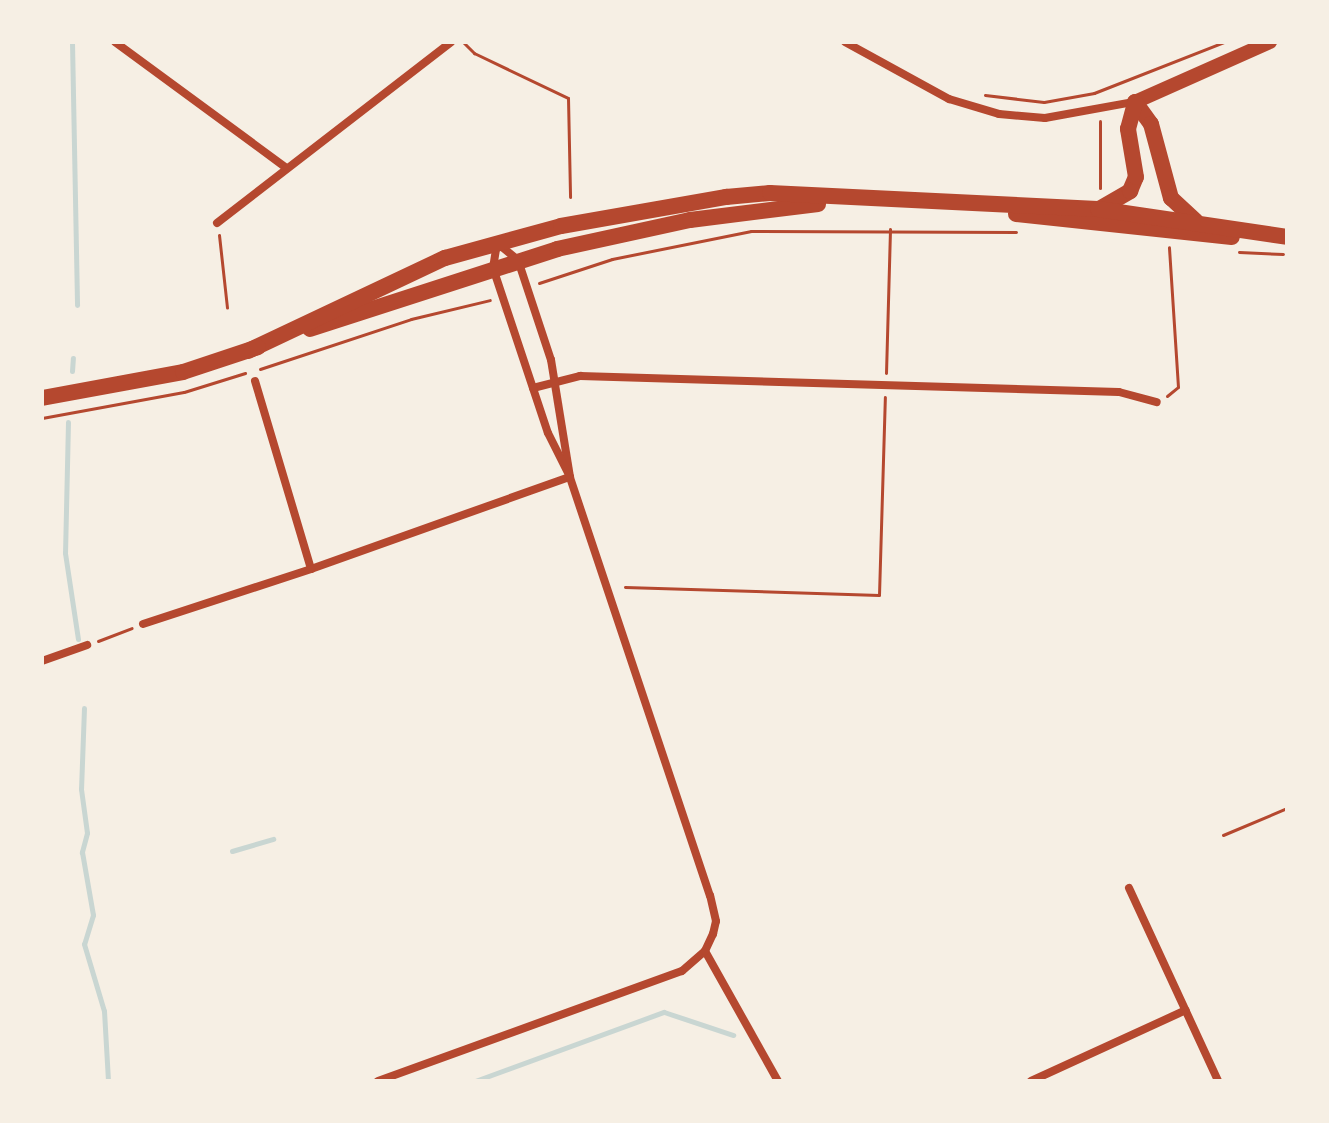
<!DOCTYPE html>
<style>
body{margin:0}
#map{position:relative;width:1329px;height:1123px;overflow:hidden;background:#f6efe4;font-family:Signika,sans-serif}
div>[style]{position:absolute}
.stream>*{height:5px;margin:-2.5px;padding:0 2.5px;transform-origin:2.5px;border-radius:2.5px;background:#c9d6d2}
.path>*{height:3px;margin:-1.5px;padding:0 1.5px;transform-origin:1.5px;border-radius:1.5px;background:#b5482f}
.minor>*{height:8px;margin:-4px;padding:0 4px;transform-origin:4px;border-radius:4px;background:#b5482f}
.secondary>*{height:14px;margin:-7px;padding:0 7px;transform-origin:7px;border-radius:7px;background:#b5482f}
.primary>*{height:16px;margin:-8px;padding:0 8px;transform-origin:8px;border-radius:8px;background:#b5482f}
span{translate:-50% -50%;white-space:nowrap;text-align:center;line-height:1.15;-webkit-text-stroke:6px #f6efe4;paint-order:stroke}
.frame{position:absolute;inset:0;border:44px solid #f6efe4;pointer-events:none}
</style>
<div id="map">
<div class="stream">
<div style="left:72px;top:42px;width:263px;rotate:88.9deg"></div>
<div style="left:72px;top:371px;width:13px;rotate:-86deg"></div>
<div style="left:68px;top:422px;width:131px;rotate:91.3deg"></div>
<div style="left:65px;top:553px;width:87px;rotate:81.4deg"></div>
<div style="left:84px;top:708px;width:81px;rotate:92.1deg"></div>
<div style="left:81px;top:789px;width:44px;rotate:82.2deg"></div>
<div style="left:87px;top:833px;width:20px;rotate:105deg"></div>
<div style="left:82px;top:852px;width:64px;rotate:80.1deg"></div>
<div style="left:93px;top:915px;width:30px;rotate:107deg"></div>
<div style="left:84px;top:944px;width:70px;rotate:73.4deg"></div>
<div style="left:104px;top:1011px;width:70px;rotate:86.7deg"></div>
<div style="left:232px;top:851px;width:43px;rotate:-16.3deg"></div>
<div style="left:475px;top:1081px;width:201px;rotate:-20.1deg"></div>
<div style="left:664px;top:1012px;width:73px;rotate:18.4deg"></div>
</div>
<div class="path">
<div style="left:463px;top:42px;width:16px;rotate:45deg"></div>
<div style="left:474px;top:53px;width:104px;rotate:25.6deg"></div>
<div style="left:568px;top:98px;width:99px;rotate:88.8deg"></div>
<div style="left:985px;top:95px;width:59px;rotate:6.8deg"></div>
<div style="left:1044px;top:102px;width:51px;rotate:-10.2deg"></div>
<div style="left:1094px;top:93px;width:140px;rotate:-21.4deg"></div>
<div style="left:1100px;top:188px;width:67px;rotate:-90deg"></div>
<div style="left:219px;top:235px;width:73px;rotate:83.7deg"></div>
<div style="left:1239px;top:252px;width:44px;rotate:2.6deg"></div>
<div style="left:539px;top:283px;width:77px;rotate:-18.2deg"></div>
<div style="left:612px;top:259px;width:142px;rotate:-11.4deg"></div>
<div style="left:751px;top:231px;width:265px;rotate:0.2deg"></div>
<div style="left:260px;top:369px;width:159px;rotate:-18.3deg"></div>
<div style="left:411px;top:319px;width:81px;rotate:-13.5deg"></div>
<div style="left:886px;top:373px;width:144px;rotate:-88.4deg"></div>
<div style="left:1167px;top:396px;width:14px;rotate:-39deg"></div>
<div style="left:1178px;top:387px;width:140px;rotate:-93.7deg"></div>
<div style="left:42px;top:418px;width:144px;rotate:-10.4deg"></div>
<div style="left:184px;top:392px;width:64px;rotate:-17.3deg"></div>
<div style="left:625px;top:587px;width:254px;rotate:1.8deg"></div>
<div style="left:879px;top:595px;width:198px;rotate:-88.3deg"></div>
<div style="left:98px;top:641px;width:36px;rotate:-21deg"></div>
<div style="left:1223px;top:835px;width:69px;rotate:-22.9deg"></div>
</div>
<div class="minor">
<div style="left:115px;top:42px;width:211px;rotate:36.3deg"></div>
<div style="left:845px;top:42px;width:119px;rotate:28.7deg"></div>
<div style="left:949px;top:99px;width:52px;rotate:16.7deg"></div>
<div style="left:999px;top:114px;width:46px;rotate:5deg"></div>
<div style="left:1045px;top:118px;width:89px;rotate:-10.3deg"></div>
<div style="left:217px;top:223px;width:296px;rotate:-37.7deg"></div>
<div style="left:255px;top:381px;width:196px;rotate:73.4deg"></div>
<div style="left:311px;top:569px;width:275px;rotate:-19.6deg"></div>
<div style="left:533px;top:388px;width:49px;rotate:-14.3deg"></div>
<div style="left:580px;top:376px;width:539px;rotate:1.7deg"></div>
<div style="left:1119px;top:392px;width:39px;rotate:15deg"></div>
<div style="left:143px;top:624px;width:177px;rotate:-18.1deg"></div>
<div style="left:42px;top:661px;width:48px;rotate:-19.6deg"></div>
<div style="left:1129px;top:888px;width:213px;rotate:65.2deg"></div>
<div style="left:705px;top:951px;width:149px;rotate:60.7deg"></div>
<div style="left:378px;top:1081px;width:323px;rotate:-19.9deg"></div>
<div style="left:682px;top:971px;width:30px;rotate:-41deg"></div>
<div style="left:705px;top:951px;width:19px;rotate:-65deg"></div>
<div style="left:713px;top:934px;width:13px;rotate:-77deg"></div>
<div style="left:716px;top:921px;width:26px;rotate:-103deg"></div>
<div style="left:710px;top:896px;width:442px;rotate:-108.5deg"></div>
<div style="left:570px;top:477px;width:119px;rotate:-99.2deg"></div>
<div style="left:551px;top:360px;width:105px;rotate:-108.3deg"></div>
<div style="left:518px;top:260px;width:27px;rotate:-141deg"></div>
<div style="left:497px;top:243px;width:25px;rotate:99deg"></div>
<div style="left:493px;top:268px;width:174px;rotate:71.6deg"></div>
<div style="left:548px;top:433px;width:49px;rotate:63.4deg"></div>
<div style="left:1031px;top:1081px;width:170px;rotate:-24.6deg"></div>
</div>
<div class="secondary">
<div style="left:1135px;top:102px;width:148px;rotate:-24deg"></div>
</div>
<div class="primary">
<div style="left:1135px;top:102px;width:27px;rotate:54deg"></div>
<div style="left:1151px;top:124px;width:77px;rotate:74.9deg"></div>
<div style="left:1171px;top:198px;width:34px;rotate:43deg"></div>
<div style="left:1101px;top:208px;width:34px;rotate:-30deg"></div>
<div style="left:1130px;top:191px;width:15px;rotate:-67deg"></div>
<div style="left:1136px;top:177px;width:49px;rotate:-99.5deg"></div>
<div style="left:1128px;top:129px;width:28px;rotate:-75deg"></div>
<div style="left:1016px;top:214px;width:217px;rotate:6.1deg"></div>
<div style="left:310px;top:329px;width:260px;rotate:-17.9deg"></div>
<div style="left:557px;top:249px;width:136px;rotate:-12.3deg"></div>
<div style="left:690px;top:220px;width:129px;rotate:-7.1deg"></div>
<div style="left:248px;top:351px;width:218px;rotate:-25.3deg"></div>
<div style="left:445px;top:258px;width:120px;rotate:-15.4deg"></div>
<div style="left:561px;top:226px;width:168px;rotate:-10deg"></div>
<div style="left:726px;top:197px;width:44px;rotate:-5.2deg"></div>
<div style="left:770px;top:193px;width:328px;rotate:2.8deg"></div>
<div style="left:1098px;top:209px;width:191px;rotate:8.4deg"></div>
<div style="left:42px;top:398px;width:143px;rotate:-10.4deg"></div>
<div style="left:183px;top:372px;width:79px;rotate:-18.4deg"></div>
</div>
<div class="frame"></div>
</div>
